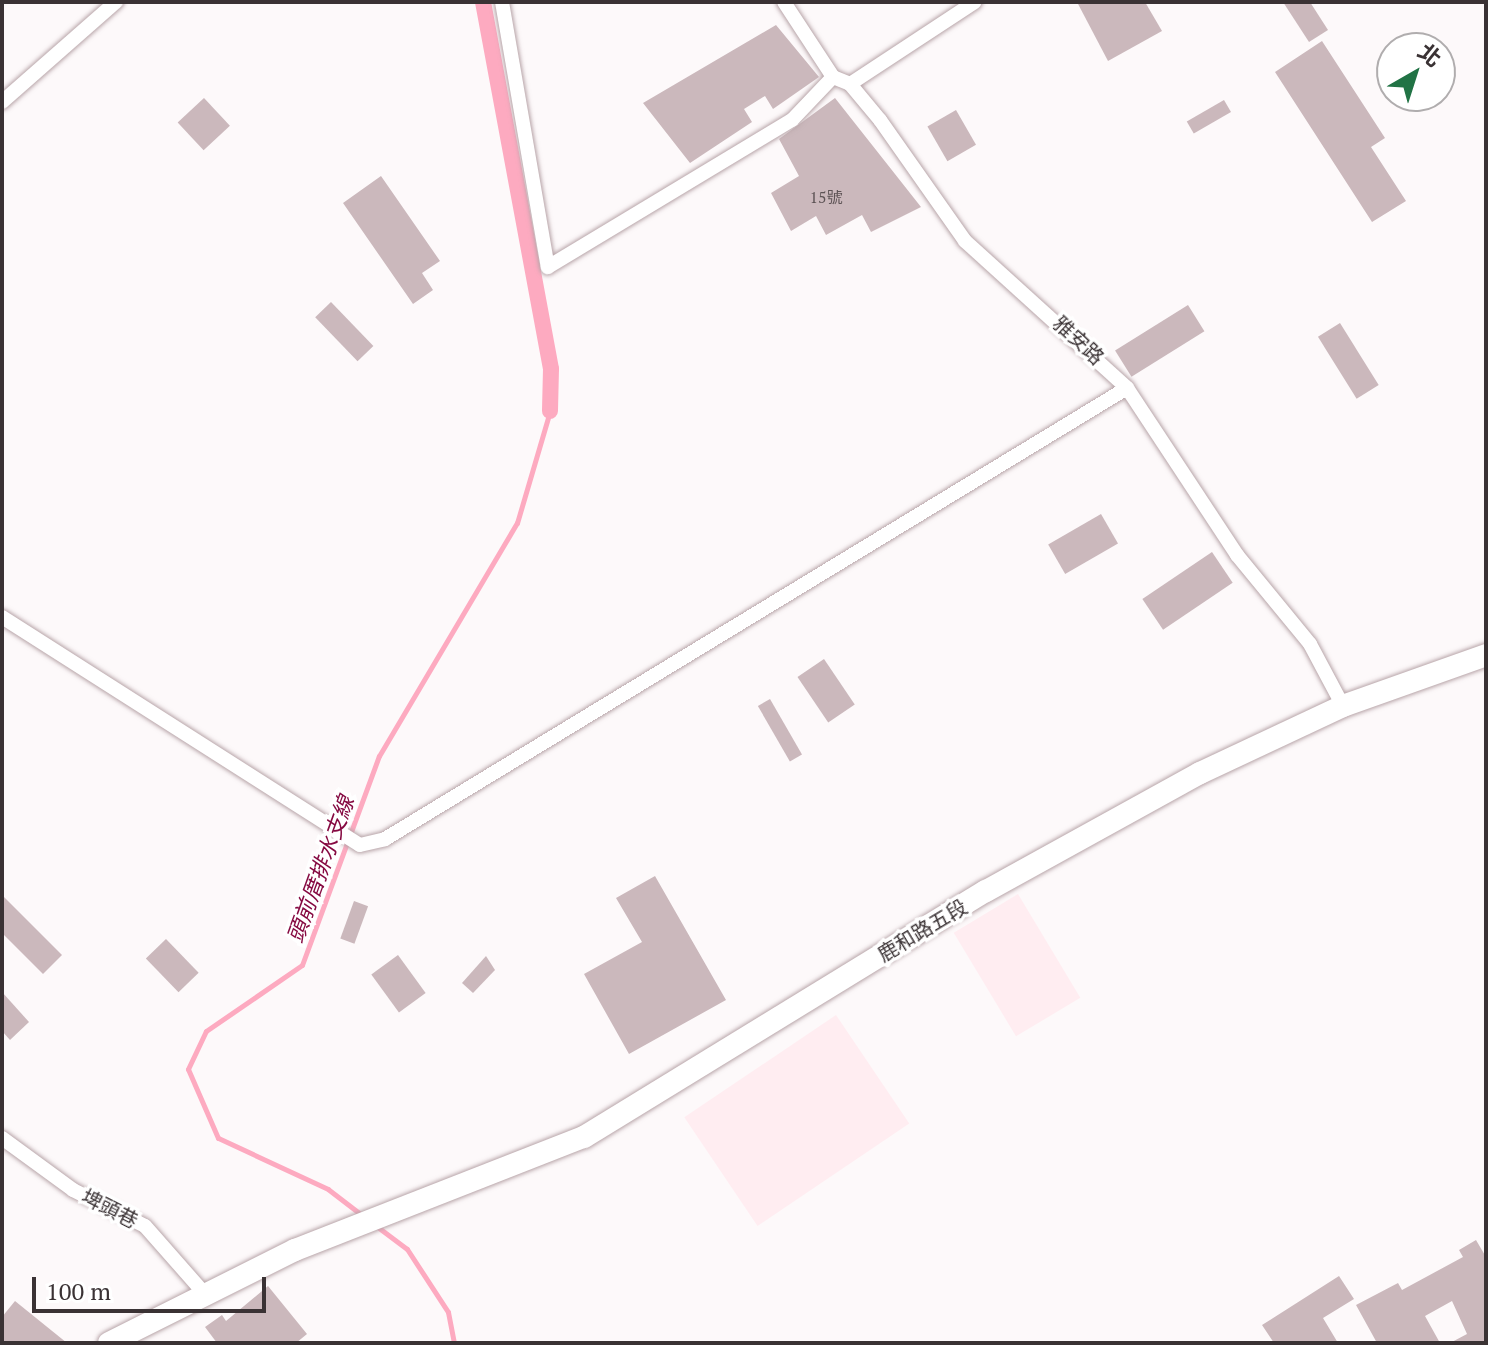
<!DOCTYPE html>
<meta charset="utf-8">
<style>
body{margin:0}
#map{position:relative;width:1488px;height:1345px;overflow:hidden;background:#fdf9fa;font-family:"PT Serif","Noto Sans TC",serif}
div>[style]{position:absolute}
.built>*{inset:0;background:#ffedf1;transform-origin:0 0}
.stream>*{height:5px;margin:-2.5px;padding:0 2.5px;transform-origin:2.5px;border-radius:2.5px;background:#fdaac0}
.canal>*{height:16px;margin:-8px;padding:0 8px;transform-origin:8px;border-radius:8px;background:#fdaac0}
.building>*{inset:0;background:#cbb8bc;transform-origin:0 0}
.roads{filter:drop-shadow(0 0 2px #b8a5a9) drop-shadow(0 0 2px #b8a5a9)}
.minor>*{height:14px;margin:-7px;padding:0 7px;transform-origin:7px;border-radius:7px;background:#fff}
.secondary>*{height:22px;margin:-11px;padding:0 11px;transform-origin:11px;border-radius:11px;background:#fff}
span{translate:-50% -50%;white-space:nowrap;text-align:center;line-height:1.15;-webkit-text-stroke:7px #fff;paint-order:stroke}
.number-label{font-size:16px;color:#5e5456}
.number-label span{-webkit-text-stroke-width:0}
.street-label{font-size:20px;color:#3a3234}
.water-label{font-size:22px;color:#860a42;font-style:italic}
.frame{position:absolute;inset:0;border:4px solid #3a3234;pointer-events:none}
.north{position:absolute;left:1376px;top:32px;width:80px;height:80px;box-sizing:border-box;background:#fff;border:2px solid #b0adae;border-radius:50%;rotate:39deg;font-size:22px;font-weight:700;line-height:32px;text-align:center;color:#3a3234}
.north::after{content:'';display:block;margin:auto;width:28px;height:36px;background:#217345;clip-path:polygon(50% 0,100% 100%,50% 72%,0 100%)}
.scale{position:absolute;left:32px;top:1277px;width:234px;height:36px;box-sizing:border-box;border:4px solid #3a3234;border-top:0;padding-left:10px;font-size:24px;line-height:28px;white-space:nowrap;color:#3a3234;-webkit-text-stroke:6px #fff;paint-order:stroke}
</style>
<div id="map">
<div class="built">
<div style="left:1018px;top:894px;width:121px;height:75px;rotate:59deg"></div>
<div style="left:836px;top:1015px;width:131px;height:183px;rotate:56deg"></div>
</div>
<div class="stream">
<div style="left:363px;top:1216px;width:44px;rotate:-142.4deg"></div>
<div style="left:328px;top:1189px;width:121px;rotate:-155.1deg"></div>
<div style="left:218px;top:1138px;width:75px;rotate:-113.5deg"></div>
<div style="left:188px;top:1069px;width:42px;rotate:-64.7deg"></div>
<div style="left:206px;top:1031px;width:116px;rotate:-34.5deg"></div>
<div style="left:302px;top:965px;width:223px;rotate:-69.8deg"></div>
<div style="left:379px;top:756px;width:271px;rotate:-59.4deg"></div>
<div style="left:517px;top:523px;width:117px;rotate:-73.6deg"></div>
<div style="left:375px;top:1225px;width:40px;rotate:37deg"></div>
<div style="left:407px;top:1249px;width:75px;rotate:56.9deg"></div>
<div style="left:448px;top:1312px;width:32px;rotate:79deg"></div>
</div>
<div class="canal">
<div style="left:483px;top:2px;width:373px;rotate:79.5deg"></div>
<div style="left:551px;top:369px;width:42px;rotate:91.4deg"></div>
</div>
<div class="building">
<div style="clip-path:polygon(1077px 2px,1145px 2px,1162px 31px,1108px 61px)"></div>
<div style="clip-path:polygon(1283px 2px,1310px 2px,1328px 30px,1309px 42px)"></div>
<div style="clip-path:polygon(776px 25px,819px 77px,773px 109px,765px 96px,744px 109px,752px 122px,690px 163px,643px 103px)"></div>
<div style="clip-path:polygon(1322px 41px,1385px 138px,1371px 147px,1406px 201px,1372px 222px,1275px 72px)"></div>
<div style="left:204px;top:98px;width:38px;height:36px;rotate:47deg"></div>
<div style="clip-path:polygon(835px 98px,921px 207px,871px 232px,862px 215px,826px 235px,816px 216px,791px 231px,771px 193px,799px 176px,779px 139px)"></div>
<div style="left:1224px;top:100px;width:14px;height:43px;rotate:60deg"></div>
<div style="left:956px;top:110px;width:40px;height:33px;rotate:60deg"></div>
<div style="clip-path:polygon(381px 176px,440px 261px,422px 273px,433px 290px,413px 304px,343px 203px)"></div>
<div style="left:331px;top:302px;width:61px;height:22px;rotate:46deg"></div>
<div style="left:1188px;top:305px;width:31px;height:86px;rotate:58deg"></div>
<div style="left:1340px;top:323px;width:73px;height:26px;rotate:58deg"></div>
<div style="left:1101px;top:514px;width:34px;height:61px;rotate:60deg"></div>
<div style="left:1212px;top:552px;width:37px;height:84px;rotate:56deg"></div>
<div style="left:824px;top:659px;width:55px;height:32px;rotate:56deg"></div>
<div style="left:770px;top:699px;width:64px;height:14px;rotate:60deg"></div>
<div style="clip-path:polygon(655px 876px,726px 1000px,629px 1054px,584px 974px,642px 942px,616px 898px)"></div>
<div style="clip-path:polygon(2px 895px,62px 955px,43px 974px,2px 933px)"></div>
<div style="left:354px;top:901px;width:15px;height:40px;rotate:20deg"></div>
<div style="left:166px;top:939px;width:47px;height:28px;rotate:46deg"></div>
<div style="left:398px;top:955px;width:47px;height:33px;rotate:54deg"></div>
<div style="clip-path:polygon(486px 956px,495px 970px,473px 993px,462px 983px)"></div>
<div style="clip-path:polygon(2px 992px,29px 1022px,10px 1040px,2px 1031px)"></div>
<div style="clip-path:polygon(1476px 1240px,1486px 1257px,1486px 1343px,1450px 1343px,1467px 1334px,1452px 1301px,1425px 1316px,1440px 1343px,1377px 1343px,1356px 1305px,1398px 1283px,1402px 1290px,1463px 1257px,1459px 1250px)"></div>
<div style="clip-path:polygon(1339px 1276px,1354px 1299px,1323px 1318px,1338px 1343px,1274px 1343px,1262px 1325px)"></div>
<div style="clip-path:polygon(268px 1286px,307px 1334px,296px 1343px,217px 1343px,205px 1327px,222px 1315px,226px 1321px)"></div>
<div style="clip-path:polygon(15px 1301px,67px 1343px,2px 1343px,2px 1317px)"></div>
</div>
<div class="roads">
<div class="minor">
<div style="left:502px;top:2px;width:269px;rotate:80.2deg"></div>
<div style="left:548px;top:267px;width:285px;rotate:-31.1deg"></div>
<div style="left:792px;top:120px;width:59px;rotate:-46.4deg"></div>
<div style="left:784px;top:2px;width:90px;rotate:56.8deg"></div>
<div style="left:833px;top:77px;width:18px;rotate:22deg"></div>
<div style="left:850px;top:84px;width:47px;rotate:50.2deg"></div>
<div style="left:880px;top:120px;width:148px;rotate:54.9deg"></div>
<div style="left:965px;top:241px;width:219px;rotate:42.2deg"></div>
<div style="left:1127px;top:388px;width:200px;rotate:56.6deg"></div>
<div style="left:1237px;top:555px;width:115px;rotate:50.6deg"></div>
<div style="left:1310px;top:644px;width:70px;rotate:62deg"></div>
<div style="left:850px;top:84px;width:149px;rotate:-33.3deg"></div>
<div style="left:2px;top:102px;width:152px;rotate:-41.3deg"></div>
<div style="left:2px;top:617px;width:424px;rotate:32.5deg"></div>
<div style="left:360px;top:845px;width:26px;rotate:-13deg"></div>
<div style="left:385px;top:839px;width:868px;rotate:-31.29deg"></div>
<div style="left:2px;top:1138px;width:88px;rotate:36.2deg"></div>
<div style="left:73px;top:1190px;width:80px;rotate:26.6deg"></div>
<div style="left:145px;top:1226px;width:89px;rotate:48.6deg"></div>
</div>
<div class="secondary">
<div style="left:109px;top:1343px;width:208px;rotate:-26.6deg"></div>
<div style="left:295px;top:1250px;width:310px;rotate:-21.4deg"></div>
<div style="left:584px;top:1137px;width:471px;rotate:-31.5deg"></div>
<div style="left:986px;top:891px;width:244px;rotate:-28.9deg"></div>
<div style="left:1200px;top:773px;width:158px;rotate:-25.1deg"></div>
<div style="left:1343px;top:706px;width:152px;rotate:-19.6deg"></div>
</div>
</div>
<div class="number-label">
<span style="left:826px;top:197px">15號</span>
</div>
<div class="street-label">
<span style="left:1079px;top:340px;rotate:43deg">雅安路</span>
<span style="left:922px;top:930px;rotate:-31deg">鹿和路五段</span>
<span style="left:110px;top:1208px;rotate:27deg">埤頭巷</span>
</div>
<div class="water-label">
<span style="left:320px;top:869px;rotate:-70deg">頭前厝排水支線</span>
</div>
<div class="frame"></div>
<div class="north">北</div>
<div class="scale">100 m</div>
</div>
